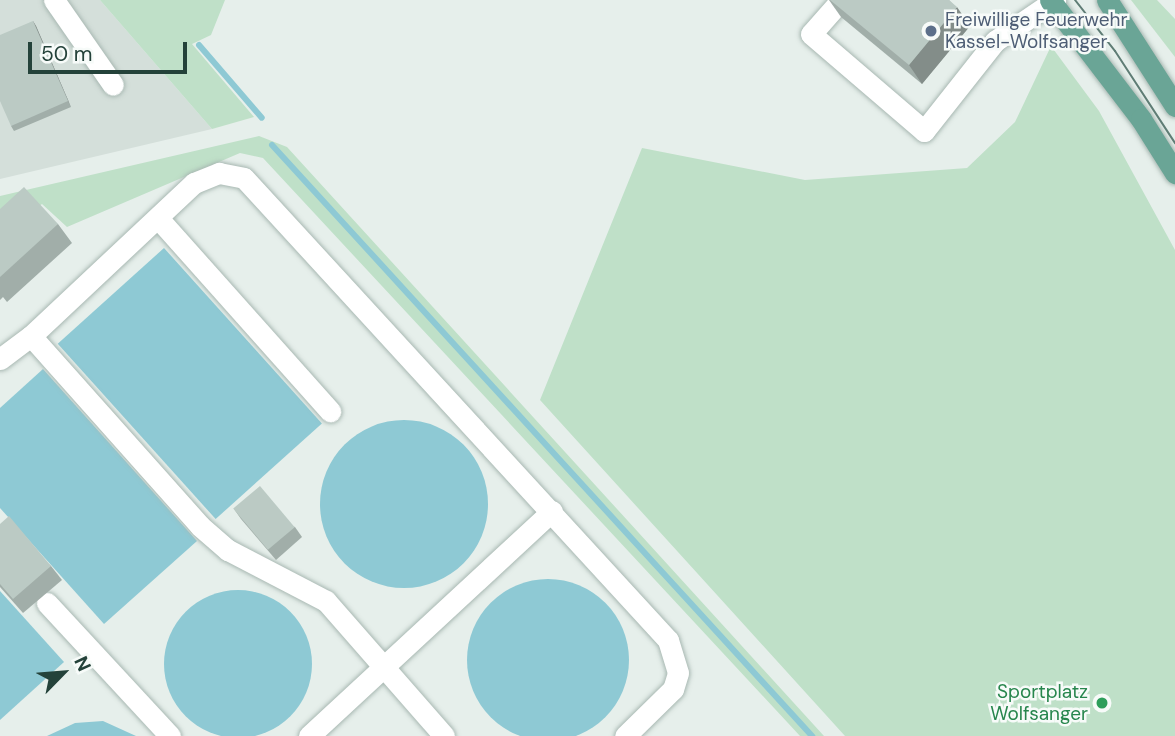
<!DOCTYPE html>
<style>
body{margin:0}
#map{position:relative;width:1175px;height:736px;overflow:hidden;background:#e6efeb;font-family:"DM Sans",sans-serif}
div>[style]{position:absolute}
.built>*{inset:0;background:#d4dfda}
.green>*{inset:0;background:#bfe0c8}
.water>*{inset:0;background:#8ec9d4;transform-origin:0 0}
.round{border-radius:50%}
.stream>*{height:6px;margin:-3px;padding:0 3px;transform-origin:3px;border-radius:3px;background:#8ec9d4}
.roads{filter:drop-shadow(0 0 2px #a8b8b2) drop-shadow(0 0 2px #a8b8b2)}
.minor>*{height:21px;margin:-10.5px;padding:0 10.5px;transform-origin:10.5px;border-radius:10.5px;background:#fff}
.major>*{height:21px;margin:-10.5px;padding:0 10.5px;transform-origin:10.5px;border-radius:10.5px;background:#6aa596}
.tram>*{height:2px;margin:-1px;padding:0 1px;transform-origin:1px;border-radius:1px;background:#5f7d75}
.wall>*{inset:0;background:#a1aea9}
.shaded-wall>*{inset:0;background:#838d89}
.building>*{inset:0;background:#bbcac4;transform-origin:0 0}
.dots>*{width:19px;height:19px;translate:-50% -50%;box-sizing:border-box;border:4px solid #f7fbf9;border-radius:50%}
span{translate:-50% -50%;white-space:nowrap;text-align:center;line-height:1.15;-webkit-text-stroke:5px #f7fbf9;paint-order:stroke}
.service-label{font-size:19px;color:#4e5e75}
.left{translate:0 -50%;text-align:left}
.leisure-label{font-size:19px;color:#27864d}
.right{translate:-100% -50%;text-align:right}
.north{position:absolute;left:28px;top:638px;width:70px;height:70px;-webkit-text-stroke:5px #f7fbf9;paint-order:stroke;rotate:65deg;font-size:19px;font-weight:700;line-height:28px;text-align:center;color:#24423a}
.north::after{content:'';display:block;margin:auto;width:24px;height:32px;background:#24423a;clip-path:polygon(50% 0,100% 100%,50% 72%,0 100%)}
.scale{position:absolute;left:28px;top:42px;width:159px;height:32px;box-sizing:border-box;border:4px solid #24423a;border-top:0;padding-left:9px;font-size:21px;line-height:24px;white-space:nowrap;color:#24423a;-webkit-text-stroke:5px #f7fbf9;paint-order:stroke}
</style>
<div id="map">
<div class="built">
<div style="clip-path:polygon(0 0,100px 0,212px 129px,0 179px)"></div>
</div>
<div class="green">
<div style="clip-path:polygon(100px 0,225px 0,211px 35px,192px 44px,254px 117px,212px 129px)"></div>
<div style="clip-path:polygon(1131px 0,1157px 0,1175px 19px,1175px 57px)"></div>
<div style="clip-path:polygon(1051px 46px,1099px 111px,1175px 250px,1175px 736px,845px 736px,540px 400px,642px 148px,805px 180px,967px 168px,1015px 122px)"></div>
<div style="clip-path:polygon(259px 136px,287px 147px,824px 736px,800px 736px,263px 158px,240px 153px,67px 227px,42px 204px,0 233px,0 196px)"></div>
</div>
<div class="water">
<div style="left:164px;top:248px;width:236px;height:143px;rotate:48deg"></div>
<div style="clip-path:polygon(43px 369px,197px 541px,104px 624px,0 508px,0 408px)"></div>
<div class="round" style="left:320px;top:420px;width:168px;height:168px"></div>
<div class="round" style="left:467px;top:579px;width:162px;height:162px"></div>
<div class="round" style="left:164px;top:590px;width:148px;height:148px"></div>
<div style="clip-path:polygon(0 591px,64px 662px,0 720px)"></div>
<div style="clip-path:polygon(103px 721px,136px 736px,47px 736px,75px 723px)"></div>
</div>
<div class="stream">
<div style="left:199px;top:45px;width:96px;rotate:49.2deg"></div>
<div style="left:272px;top:145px;width:801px;rotate:47.58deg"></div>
</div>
<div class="roads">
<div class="minor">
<div style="left:54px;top:0;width:103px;rotate:55.2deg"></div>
<div style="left:841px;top:0;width:45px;rotate:131.4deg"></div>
<div style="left:811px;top:34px;width:149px;rotate:40.6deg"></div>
<div style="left:924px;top:131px;width:115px;rotate:-51.7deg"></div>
<div style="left:995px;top:41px;width:73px;rotate:-34.3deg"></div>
<div style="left:158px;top:218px;width:259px;rotate:48.3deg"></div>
<div style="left:31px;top:336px;width:254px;rotate:48.3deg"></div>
<div style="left:200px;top:526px;width:37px;rotate:41deg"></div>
<div style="left:228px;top:550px;width:110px;rotate:27.5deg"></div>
<div style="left:326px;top:601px;width:179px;rotate:48.8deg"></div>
<div style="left:0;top:359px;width:39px;rotate:-37deg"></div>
<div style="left:31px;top:336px;width:224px;rotate:-43.2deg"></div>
<div style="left:194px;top:183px;width:27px;rotate:-22deg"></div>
<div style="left:219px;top:173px;width:25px;rotate:11deg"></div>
<div style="left:244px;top:178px;width:627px;rotate:47.46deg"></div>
<div style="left:668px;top:640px;width:34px;rotate:73deg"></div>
<div style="left:678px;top:673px;width:17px;rotate:107deg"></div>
<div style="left:673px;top:689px;width:67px;rotate:135.6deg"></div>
<div style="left:47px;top:603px;width:181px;rotate:47.2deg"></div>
<div style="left:309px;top:736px;width:331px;rotate:-42.8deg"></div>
</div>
<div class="major">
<div style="left:1050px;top:0;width:150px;rotate:52.6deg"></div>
<div style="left:1141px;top:119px;width:64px;rotate:57.8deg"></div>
<div style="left:1107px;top:0;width:126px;rotate:57.3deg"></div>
</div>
</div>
<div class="tram">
<div style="left:1075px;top:0;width:65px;rotate:51.9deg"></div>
<div style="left:1115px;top:51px;width:110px;rotate:56.9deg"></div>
</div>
<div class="wall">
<div style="clip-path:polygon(829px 0,949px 0,970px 26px,922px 84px,841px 17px)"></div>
<div style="clip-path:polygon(33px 21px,36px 26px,71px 107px,14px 131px,11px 126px)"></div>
<div style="clip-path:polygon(0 209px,58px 224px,72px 243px,7px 302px,3px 297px,0 300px)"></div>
<div style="clip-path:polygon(234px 509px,295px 527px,302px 537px,276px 560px,241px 519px)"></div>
<div style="clip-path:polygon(0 524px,51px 566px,62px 580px,23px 613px,0 587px)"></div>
</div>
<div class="shaded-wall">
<div style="clip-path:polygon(957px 7px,970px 26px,922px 84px,909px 65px)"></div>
<div style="clip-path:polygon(33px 21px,36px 26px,71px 107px,68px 101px)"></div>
</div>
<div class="building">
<div style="clip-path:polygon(830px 0,949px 0,957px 7px,909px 65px)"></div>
<div style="clip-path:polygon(33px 21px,68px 101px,11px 126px,0 101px,0 35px)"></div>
<div style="clip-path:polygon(24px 187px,58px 224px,0 277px,0 209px)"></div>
<div style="left:260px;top:486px;width:54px;height:35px;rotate:50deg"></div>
<div style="clip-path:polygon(9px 516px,51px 566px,13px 599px,0 584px,0 524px)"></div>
</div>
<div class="dots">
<div style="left:931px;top:31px;background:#5c6f8a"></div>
<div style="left:1102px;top:703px;background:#2e9e5b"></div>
</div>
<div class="service-label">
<span class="left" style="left:945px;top:31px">Freiwillige Feuerwehr<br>Kassel-Wolfsanger</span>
</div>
<div class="leisure-label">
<span class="right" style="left:1088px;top:703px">Sportplatz<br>Wolfsanger</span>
</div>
<div class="north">N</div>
<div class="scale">50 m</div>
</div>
